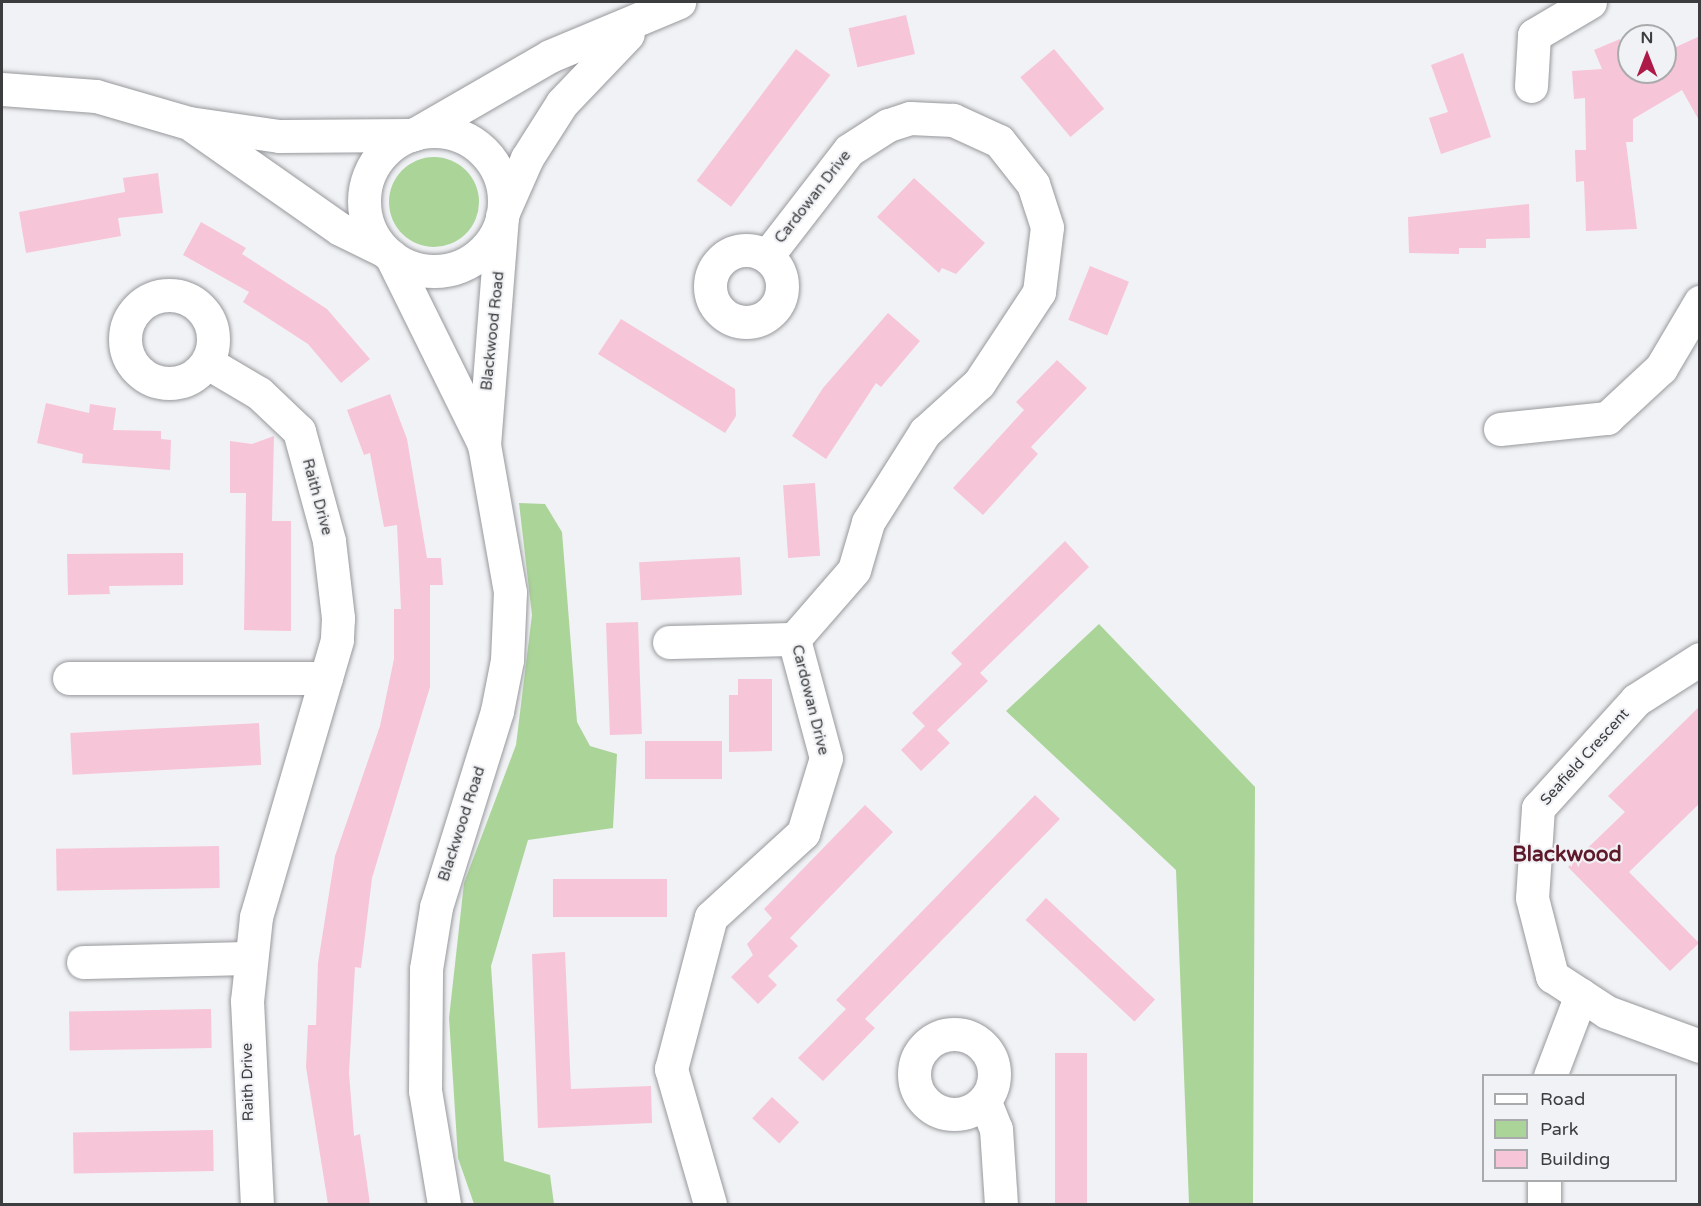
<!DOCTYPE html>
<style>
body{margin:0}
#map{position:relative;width:1701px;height:1206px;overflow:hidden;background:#f1f2f5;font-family:"Varela Round",sans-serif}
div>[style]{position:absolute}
.green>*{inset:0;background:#abd499}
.round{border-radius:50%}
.building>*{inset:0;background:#f7c5d8;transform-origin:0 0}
.roads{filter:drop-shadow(0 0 2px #97999c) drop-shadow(0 0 2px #97999c)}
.minor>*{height:33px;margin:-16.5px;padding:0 16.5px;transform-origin:16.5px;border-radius:16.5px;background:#fff}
.minor>.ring{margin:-16.5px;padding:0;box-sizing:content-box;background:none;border:33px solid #fff;border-radius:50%}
.tertiary>*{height:33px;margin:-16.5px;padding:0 16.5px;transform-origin:16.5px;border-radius:16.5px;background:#fff}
.secondary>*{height:33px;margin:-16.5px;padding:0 16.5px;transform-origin:16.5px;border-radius:16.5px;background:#fff}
.secondary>.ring{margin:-16.5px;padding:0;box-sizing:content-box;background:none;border:33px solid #fff;border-radius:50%}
span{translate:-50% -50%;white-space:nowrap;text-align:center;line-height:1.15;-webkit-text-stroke:4.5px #f1f2f5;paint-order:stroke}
.street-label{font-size:15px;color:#3c3d3e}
.district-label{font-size:21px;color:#5e1a2a;font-weight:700}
.frame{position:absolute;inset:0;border:3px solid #3c3d3e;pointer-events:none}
.legend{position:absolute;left:1482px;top:1074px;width:195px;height:108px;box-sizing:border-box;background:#f1f2f5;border:2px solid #a9aaac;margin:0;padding:8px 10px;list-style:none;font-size:18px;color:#3c3d3e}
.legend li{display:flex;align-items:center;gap:12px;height:30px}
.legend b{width:30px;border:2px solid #a9aaac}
.north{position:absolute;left:1617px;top:24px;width:60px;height:60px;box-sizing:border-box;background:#f1f2f5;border:2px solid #a9aaac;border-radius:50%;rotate:0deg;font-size:16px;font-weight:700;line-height:24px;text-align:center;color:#3c3d3e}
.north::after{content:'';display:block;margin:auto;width:21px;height:27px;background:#ad1a47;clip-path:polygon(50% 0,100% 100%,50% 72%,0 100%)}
</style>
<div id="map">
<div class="green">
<div class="round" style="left:389px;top:157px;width:90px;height:90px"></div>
<div style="clip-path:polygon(519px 503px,545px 504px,562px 532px,577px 722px,590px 746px,617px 754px,613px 828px,528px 840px,491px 966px,504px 1161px,550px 1175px,554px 1204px,474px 1204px,458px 1158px,449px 1018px,464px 883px,516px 745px,532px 615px)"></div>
<div style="clip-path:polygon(1099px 624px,1255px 787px,1253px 1204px,1189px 1204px,1176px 870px,1006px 711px)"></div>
</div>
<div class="building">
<div style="left:906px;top:15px;width:40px;height:59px;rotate:77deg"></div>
<div style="clip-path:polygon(1700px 36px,1700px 122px,1682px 90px,1633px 119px,1633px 142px,1626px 142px,1637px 229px,1586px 231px,1584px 181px,1576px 182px,1575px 150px,1586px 150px,1585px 98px,1574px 99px,1572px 71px,1602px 69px,1594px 50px,1620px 39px,1629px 72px,1665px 72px,1665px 52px)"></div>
<div style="left:796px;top:49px;width:43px;height:165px;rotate:37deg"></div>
<div style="left:1054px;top:49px;width:78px;height:44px;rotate:50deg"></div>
<div style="clip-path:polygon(1463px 53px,1491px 137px,1441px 154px,1429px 118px,1448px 112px,1431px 65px)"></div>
<div style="clip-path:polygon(158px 173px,163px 213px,118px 218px,121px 236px,26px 253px,19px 212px,125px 192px,123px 178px)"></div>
<div style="clip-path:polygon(914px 178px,985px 243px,956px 274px,942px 268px,939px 273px,877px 217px)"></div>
<div style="clip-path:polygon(1529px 204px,1530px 238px,1486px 239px,1486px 248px,1459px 248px,1459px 254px,1409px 253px,1408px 217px)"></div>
<div style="clip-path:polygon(201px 222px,246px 248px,242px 254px,327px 309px,370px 359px,341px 383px,308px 344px,243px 302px,249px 292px,183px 255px)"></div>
<div style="left:1090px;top:266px;width:42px;height:58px;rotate:22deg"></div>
<div style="clip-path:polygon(888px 313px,920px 341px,881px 387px,876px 383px,826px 459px,792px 436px,823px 388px)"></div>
<div style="clip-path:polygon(621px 319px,735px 389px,736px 416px,725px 433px,598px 354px)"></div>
<div style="clip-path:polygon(1057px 360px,1087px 388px,1031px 447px,1038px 454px,983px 515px,953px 488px,1024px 410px,1016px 402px)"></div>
<div style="clip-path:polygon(390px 394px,407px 439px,427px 558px,441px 558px,443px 585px,430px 585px,430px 687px,372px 878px,361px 968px,355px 967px,349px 1073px,354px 1136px,360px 1134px,370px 1204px,328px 1204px,306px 1067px,308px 1025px,316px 1025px,318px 963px,335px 856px,380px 726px,394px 659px,394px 609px,401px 609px,397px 525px,384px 527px,370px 453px,364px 455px,347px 410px)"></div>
<div style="clip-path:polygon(46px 403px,89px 413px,90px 404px,116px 408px,113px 430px,161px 431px,161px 439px,171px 440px,170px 470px,82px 463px,83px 454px,37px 443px)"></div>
<div style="clip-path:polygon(274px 436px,272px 521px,291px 521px,291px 631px,244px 630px,246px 493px,230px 493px,230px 441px,252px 444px)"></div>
<div style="left:815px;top:483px;width:73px;height:32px;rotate:86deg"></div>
<div style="clip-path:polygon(1065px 541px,1089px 567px,980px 673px,988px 681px,937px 730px,950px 743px,921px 771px,901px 750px,925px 726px,912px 713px,962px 664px,951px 653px)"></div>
<div style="clip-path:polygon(183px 553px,183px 585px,109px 586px,110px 594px,68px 595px,67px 554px)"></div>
<div style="left:740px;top:557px;width:38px;height:101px;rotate:87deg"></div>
<div style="left:638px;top:622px;width:112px;height:32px;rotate:88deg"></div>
<div style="clip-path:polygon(738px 679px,772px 679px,772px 751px,729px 752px,729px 695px,738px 695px)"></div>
<div style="clip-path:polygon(1700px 706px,1700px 803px,1629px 872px,1699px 943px,1670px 971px,1568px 867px,1625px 812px,1608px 796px)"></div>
<div style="left:259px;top:723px;width:42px;height:189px;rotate:87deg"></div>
<div style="left:722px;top:741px;width:38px;height:77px;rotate:90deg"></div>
<div style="clip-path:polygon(1035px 795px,1060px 819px,865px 1019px,875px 1028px,823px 1081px,798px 1058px,846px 1009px,836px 1000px)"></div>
<div style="clip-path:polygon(865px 805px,893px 832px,790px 938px,798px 946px,768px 976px,777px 985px,758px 1004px,731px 977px,753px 955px,747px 944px,772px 918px,764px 909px)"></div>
<div style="left:219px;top:846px;width:42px;height:163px;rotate:89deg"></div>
<div style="left:667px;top:879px;width:38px;height:114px;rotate:90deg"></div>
<div style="left:1046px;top:898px;width:149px;height:30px;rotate:43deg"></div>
<div style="clip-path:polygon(565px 952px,571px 1089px,651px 1086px,652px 1123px,538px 1128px,532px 954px)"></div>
<div style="left:211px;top:1009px;width:39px;height:142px;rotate:89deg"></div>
<div style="left:1055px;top:1053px;width:32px;height:151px"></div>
<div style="left:772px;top:1097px;width:37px;height:29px;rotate:43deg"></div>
<div style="left:213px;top:1130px;width:41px;height:140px;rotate:89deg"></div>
</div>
<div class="roads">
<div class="minor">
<div style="left:1531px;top:86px;width:51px;rotate:-86.6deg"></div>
<div style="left:1534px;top:35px;width:65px;rotate:-30.5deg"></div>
<div class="ring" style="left:710px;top:250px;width:39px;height:39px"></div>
<div class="ring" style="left:125px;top:295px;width:55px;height:55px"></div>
<div style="left:208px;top:363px;width:59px;rotate:30.5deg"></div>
<div style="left:259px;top:393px;width:55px;rotate:43.5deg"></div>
<div style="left:299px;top:431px;width:114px;rotate:74.7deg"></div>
<div style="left:329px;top:541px;width:78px;rotate:83.3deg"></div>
<div style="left:338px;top:618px;width:22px;rotate:93deg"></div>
<div style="left:337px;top:640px;width:289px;rotate:106.3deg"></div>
<div style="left:256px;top:917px;width:84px;rotate:96.1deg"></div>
<div style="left:247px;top:1001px;width:203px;rotate:87.2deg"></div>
<div style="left:1500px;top:429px;width:108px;rotate:-5.9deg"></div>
<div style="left:1607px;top:418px;width:74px;rotate:-42.8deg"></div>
<div style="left:1661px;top:368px;width:77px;rotate:-59.4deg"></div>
<div style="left:669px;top:642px;width:125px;rotate:-1.4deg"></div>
<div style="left:1700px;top:659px;width:76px;rotate:147.4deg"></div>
<div style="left:1636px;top:700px;width:146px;rotate:132.2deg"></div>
<div style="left:1538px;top:808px;width:90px;rotate:93.8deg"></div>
<div style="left:1532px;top:898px;width:81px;rotate:75.6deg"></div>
<div style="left:1552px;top:976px;width:66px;rotate:33.2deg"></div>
<div style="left:1607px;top:1012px;width:99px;rotate:20.1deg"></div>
<div style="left:69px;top:678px;width:257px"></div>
<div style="left:83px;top:962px;width:168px;rotate:-1.4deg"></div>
<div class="ring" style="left:914px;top:1034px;width:47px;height:47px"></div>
<div style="left:1550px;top:1076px;width:87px;rotate:-69.1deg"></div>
<div style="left:985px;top:1102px;width:29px;rotate:68deg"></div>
<div style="left:996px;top:1129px;width:75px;rotate:86.2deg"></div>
<div style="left:1544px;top:1180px;width:24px;rotate:90deg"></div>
<div style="left:710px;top:1204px;width:141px;rotate:-106.1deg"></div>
<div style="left:671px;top:1069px;width:157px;rotate:-75.3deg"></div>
<div style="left:711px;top:917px;width:125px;rotate:-42.4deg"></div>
<div style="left:803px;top:833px;width:78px;rotate:-73deg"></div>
<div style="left:826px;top:758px;width:123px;rotate:-105.1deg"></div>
<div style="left:794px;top:639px;width:91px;rotate:-49deg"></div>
<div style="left:854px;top:570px;width:50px;rotate:-73.7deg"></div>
<div style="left:868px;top:522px;width:107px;rotate:-57.7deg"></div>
<div style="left:925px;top:432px;width:73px;rotate:-42.2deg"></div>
<div style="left:979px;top:383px;width:109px;rotate:-56.6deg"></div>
<div style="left:1039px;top:292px;width:65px;rotate:-83deg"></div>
<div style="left:1047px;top:227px;width:45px;rotate:-108deg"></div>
<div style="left:1033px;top:184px;width:55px;rotate:-128.3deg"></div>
<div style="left:999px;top:141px;width:51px;rotate:-155.5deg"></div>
<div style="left:953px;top:120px;width:43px;rotate:-177.3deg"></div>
<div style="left:910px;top:118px;width:23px;rotate:162deg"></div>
<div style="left:888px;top:125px;width:46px;rotate:147.3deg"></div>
<div style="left:849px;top:150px;width:134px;rotate:127.7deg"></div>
</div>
<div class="tertiary">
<div style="left:391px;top:256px;width:205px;rotate:63.7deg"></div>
<div style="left:444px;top:1204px;width:115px;rotate:-99.5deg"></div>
<div style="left:425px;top:1091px;width:122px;rotate:-89.5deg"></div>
<div style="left:426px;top:969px;width:63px;rotate:-80.8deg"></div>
<div style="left:436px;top:907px;width:205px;rotate:-72.7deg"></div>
<div style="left:497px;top:711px;width:52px;rotate:-78.9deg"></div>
<div style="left:507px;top:660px;width:68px;rotate:-87.5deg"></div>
<div style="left:510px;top:592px;width:149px;rotate:-100deg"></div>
<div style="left:484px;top:445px;width:229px;rotate:-85.5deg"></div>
</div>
<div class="secondary">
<div style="left:2px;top:89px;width:94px;rotate:4.3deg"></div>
<div style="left:96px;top:96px;width:97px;rotate:16.2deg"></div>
<div style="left:189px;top:123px;width:91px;rotate:8.2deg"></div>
<div style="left:279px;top:136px;width:132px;rotate:-0.4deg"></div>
<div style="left:193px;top:126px;width:179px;rotate:35deg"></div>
<div style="left:340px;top:229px;width:50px;rotate:26.1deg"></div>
<div class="ring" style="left:364px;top:131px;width:107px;height:107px"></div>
<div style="left:415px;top:134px;width:156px;rotate:-30deg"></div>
<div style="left:550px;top:56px;width:140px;rotate:-22.7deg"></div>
<div style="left:504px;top:210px;width:57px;rotate:-66.1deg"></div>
<div style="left:527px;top:158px;width:65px;rotate:-57.5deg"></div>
<div style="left:562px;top:103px;width:95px;rotate:-46.3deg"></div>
</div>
</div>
<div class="street-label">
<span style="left:813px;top:197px;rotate:-52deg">Cardowan Drive</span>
<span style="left:493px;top:331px;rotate:-84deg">Blackwood Road</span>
<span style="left:317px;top:497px;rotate:75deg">Raith Drive</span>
<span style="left:810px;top:700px;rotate:76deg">Cardowan Drive</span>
<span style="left:1585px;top:757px;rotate:-48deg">Seafield Crescent</span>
<span style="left:462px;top:824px;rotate:-72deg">Blackwood Road</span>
<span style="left:248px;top:1082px;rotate:-91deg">Raith Drive</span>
</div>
<div class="district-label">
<span style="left:1567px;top:855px">Blackwood</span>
</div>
<div class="frame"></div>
<ul class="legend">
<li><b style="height:8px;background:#fff"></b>Road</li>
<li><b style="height:16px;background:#abd499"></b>Park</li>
<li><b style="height:16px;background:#f7c5d8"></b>Building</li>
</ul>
<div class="north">N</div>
</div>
